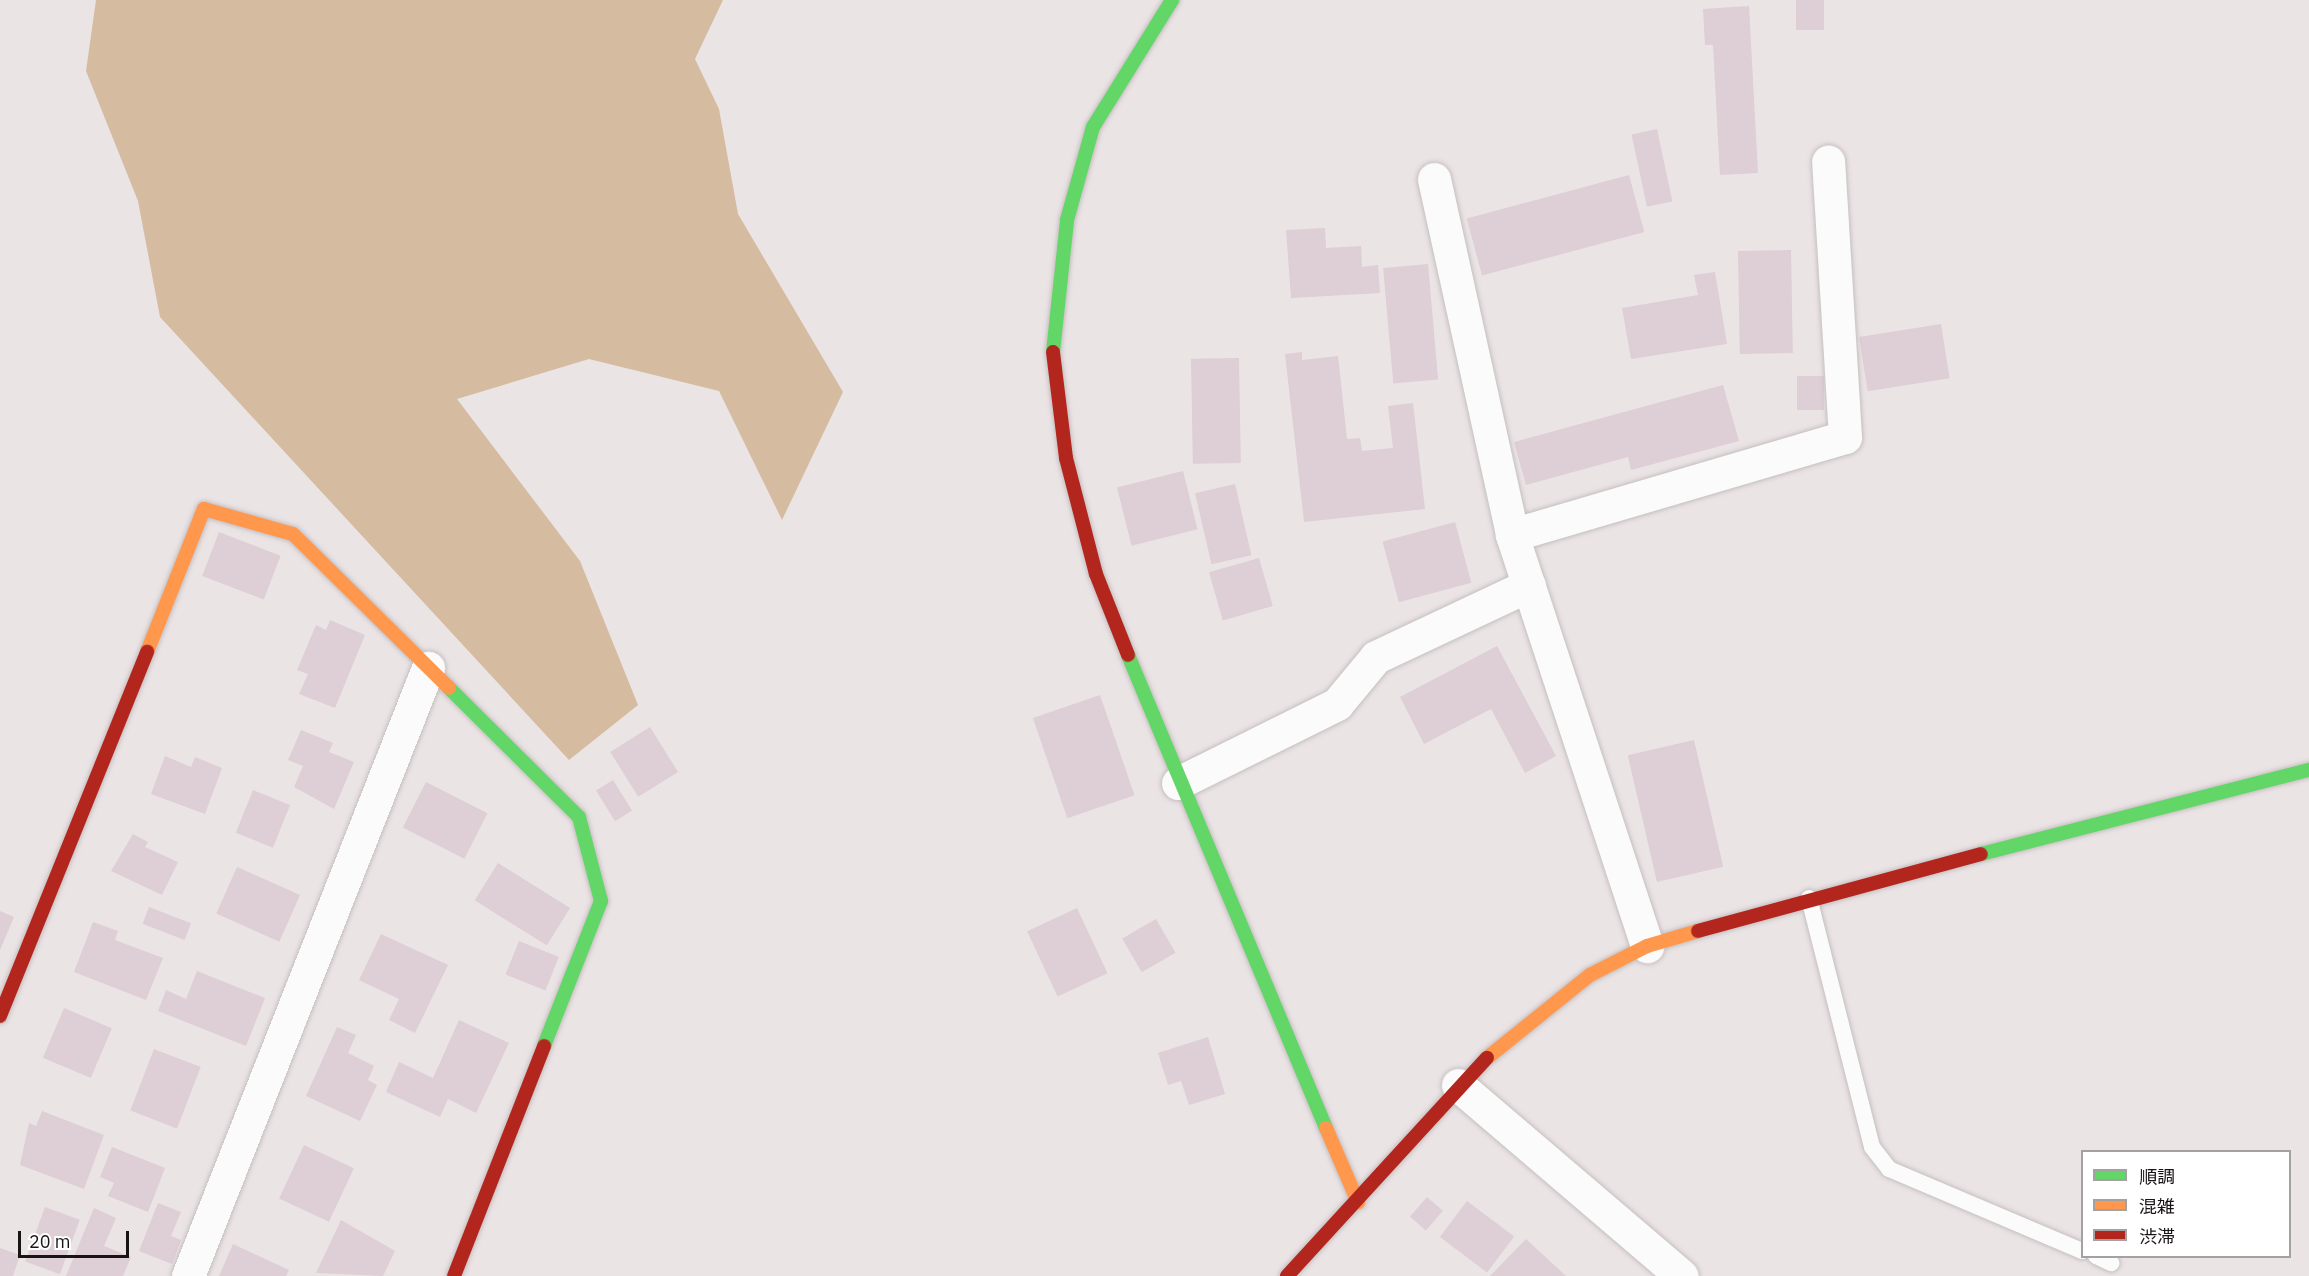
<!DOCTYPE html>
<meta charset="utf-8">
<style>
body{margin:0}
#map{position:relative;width:2309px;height:1276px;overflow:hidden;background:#ebe4e5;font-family:"IBM Plex Sans","Noto Sans JP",sans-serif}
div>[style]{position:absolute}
.forest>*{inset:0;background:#d5bb9f}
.building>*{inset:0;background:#deced5;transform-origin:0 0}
.roads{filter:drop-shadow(0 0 2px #c5bfc0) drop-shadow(0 0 2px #c5bfc0)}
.lane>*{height:16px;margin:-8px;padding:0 8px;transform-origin:8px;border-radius:8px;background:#fcfbfb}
.street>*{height:33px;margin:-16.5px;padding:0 16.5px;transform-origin:16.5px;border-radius:16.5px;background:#fcfbfb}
.fast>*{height:14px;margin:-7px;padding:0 7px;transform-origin:7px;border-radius:7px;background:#63d668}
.slow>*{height:14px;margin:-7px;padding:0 7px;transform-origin:7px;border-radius:7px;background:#ff974d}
.jam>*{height:14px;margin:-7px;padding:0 7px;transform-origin:7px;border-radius:7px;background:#b3261e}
span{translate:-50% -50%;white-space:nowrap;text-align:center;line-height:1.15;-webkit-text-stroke:6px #fff;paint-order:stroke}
.legend{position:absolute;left:2081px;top:1150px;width:210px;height:108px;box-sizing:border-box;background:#fff;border:2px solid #a3a1a1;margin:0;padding:8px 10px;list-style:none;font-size:18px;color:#181414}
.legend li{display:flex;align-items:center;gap:12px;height:30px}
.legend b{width:30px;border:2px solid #a3a1a1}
.scale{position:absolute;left:18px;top:1231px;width:111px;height:27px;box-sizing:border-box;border:3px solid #181414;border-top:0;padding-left:8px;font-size:18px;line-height:21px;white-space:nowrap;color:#181414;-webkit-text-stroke:4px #fff;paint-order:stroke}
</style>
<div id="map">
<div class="forest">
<div style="clip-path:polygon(96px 0,723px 0,695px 59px,719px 109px,738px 214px,843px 392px,782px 520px,719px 391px,589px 359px,457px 399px,580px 561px,638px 705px,569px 760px,160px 317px,138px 201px,86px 71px)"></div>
</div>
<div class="building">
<div style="left:1796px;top:0;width:28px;height:30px"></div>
<div style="clip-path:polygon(1749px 6px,1758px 173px,1720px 175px,1713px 45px,1705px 45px,1703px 9px)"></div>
<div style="left:1657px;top:129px;width:74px;height:26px;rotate:78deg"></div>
<div style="left:1629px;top:175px;width:59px;height:168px;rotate:75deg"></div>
<div style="clip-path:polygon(1325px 228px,1326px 248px,1361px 246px,1362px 267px,1378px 265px,1380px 293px,1291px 298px,1286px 230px)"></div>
<div style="left:1791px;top:250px;width:103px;height:53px;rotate:89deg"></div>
<div style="left:1428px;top:264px;width:116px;height:45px;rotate:85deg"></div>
<div style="clip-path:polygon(1715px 272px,1727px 344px,1631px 359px,1622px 308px,1698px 295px,1694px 275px)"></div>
<div style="left:1941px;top:324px;width:55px;height:83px;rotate:81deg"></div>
<div style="clip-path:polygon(1302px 352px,1302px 360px,1338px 356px,1347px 439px,1360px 438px,1362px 451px,1393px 448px,1388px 406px,1413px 403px,1425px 509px,1304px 522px,1285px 354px)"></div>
<div style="left:1239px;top:358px;width:105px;height:48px;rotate:89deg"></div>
<div style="left:1797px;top:376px;width:27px;height:34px"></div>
<div style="clip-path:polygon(1723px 385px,1739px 441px,1631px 470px,1628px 457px,1526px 485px,1514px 442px)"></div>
<div style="left:1183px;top:471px;width:60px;height:68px;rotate:76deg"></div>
<div style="left:1235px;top:484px;width:73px;height:41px;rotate:77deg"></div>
<div style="left:1455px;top:522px;width:63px;height:75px;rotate:75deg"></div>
<div style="left:219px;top:532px;width:66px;height:47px;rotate:21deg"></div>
<div style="left:1259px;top:558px;width:50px;height:52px;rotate:74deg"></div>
<div style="clip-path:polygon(330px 620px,365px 635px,335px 708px,299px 694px,308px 674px,297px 670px,316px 625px,326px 630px)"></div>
<div style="clip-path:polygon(1497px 646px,1556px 756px,1525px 773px,1491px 709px,1424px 744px,1400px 697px)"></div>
<div style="left:1100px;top:695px;width:106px;height:71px;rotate:71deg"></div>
<div style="left:650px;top:727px;width:53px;height:47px;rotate:58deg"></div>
<div style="clip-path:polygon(301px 730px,333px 743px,329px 752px,354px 762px,334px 809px,294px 787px,303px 766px,288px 760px)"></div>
<div style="left:1694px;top:740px;width:130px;height:68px;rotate:77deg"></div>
<div style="clip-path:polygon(165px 756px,191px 767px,195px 757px,222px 768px,205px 814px,151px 794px)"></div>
<div style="left:613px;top:780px;width:36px;height:20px;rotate:58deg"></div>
<div style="left:426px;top:782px;width:69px;height:51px;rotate:27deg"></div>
<div style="left:253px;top:790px;width:40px;height:46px;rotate:22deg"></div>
<div style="clip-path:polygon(133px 834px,148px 842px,145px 847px,178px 862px,162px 895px,111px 871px)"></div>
<div style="left:498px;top:863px;width:85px;height:44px;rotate:32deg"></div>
<div style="left:237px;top:867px;width:69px;height:51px;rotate:24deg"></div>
<div style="left:149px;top:907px;width:45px;height:18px;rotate:21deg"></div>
<div style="left:1077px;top:908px;width:72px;height:55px;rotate:65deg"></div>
<div style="clip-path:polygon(0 911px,14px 917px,0 950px)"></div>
<div style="left:1156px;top:919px;width:39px;height:39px;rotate:60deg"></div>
<div style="clip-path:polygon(93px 922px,118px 931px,115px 940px,163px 958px,146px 1000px,74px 972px)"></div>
<div style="clip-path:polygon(381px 934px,448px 965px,415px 1033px,389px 1020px,399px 999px,359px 980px)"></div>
<div style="left:519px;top:941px;width:43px;height:36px;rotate:22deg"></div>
<div style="clip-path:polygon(197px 971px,265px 998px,246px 1046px,158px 1011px,166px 990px,186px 999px)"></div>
<div style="left:64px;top:1008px;width:52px;height:54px;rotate:23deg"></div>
<div style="clip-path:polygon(459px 1020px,509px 1043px,476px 1113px,448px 1099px,440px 1117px,386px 1092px,399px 1062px,433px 1078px)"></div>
<div style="clip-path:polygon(337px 1027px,356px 1035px,348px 1053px,374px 1066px,368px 1080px,377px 1085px,360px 1121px,306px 1096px)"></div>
<div style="clip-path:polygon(1208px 1037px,1225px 1094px,1189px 1105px,1181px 1081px,1168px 1085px,1158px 1053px)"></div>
<div style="left:154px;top:1049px;width:50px;height:66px;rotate:21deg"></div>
<div style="clip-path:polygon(42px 1111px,104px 1135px,84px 1189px,20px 1165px,29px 1123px,36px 1126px)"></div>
<div style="left:304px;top:1145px;width:55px;height:59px;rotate:25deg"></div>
<div style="clip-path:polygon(112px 1147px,165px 1168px,148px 1212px,108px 1196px,114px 1183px,100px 1177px)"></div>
<div style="left:1427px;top:1197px;width:21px;height:26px;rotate:41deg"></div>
<div style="left:1467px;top:1201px;width:59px;height:45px;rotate:37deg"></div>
<div style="clip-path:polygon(158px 1203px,181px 1212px,171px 1236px,181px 1240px,172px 1264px,139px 1251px)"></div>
<div style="left:45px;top:1207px;width:37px;height:58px;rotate:20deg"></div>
<div style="clip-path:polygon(94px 1208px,116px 1218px,104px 1246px,131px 1257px,123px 1276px,66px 1276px)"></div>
<div style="clip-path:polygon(341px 1220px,395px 1251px,383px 1276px,316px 1273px)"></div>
<div style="clip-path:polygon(1526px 1239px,1566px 1276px,1490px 1276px)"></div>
<div style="clip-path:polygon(233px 1244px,289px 1270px,286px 1276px,219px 1276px)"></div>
<div style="clip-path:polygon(0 1248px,20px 1255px,13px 1276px,0 1276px)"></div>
</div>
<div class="roads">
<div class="lane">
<div style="left:1809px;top:898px;width:257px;rotate:75.8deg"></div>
<div style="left:1872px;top:1147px;width:28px;rotate:52deg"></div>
<div style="left:1889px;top:1169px;width:210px;rotate:23deg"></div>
<div style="left:2096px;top:1256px;width:17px;rotate:25deg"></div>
</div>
<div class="street">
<div style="left:1434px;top:179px;width:364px;rotate:77.6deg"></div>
<div style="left:1512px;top:535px;width:433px;rotate:71.8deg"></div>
<div style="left:1512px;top:535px;width:347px;rotate:-16.4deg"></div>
<div style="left:1845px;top:437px;width:276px;rotate:-93.5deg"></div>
<div style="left:1178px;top:783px;width:178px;rotate:-26.4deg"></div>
<div style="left:1337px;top:704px;width:61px;rotate:-50.3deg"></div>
<div style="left:1376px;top:657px;width:169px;rotate:-25.2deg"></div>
<div style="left:1458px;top:1085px;width:294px;rotate:40.5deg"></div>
<div style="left:188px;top:1276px;width:654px;rotate:-68.46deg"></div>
</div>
<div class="fast">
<div style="left:1053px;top:352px;width:133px;rotate:-83.9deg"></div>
<div style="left:1067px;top:220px;width:97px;rotate:-74.4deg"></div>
<div style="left:1093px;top:127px;width:150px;rotate:-58.1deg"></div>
<div style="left:1128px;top:655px;width:513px;rotate:67.29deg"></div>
<div style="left:449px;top:688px;width:183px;rotate:44.8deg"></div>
<div style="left:579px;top:817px;width:87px;rotate:75.3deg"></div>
<div style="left:601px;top:901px;width:156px;rotate:111.5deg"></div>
<div style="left:1981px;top:854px;width:339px;rotate:-14.4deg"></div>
</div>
<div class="slow">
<div style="left:147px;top:652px;width:154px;rotate:-68.3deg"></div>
<div style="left:204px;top:509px;width:92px;rotate:15.7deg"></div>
<div style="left:293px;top:534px;width:219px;rotate:44.6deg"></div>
<div style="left:1487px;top:1058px;width:132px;rotate:-38.9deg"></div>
<div style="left:1590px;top:975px;width:64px;rotate:-27deg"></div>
<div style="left:1647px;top:946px;width:53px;rotate:-16.4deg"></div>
<div style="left:1326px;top:1128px;width:81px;rotate:66.6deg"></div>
</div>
<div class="jam">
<div style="left:1053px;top:352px;width:107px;rotate:83deg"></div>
<div style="left:1066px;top:458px;width:120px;rotate:75.5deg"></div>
<div style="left:1096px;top:574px;width:87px;rotate:68.4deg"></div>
<div style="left:1698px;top:931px;width:293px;rotate:-15.2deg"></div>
<div style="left:0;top:1016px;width:393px;rotate:-68deg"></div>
<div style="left:454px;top:1276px;width:247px;rotate:-68.6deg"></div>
<div style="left:1287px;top:1276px;width:296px;rotate:-47.5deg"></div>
</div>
</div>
<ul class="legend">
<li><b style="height:8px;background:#63d668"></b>順調</li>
<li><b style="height:8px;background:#ff974d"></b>混雑</li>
<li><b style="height:8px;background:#b3261e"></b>渋滞</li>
</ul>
<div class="scale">20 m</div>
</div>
